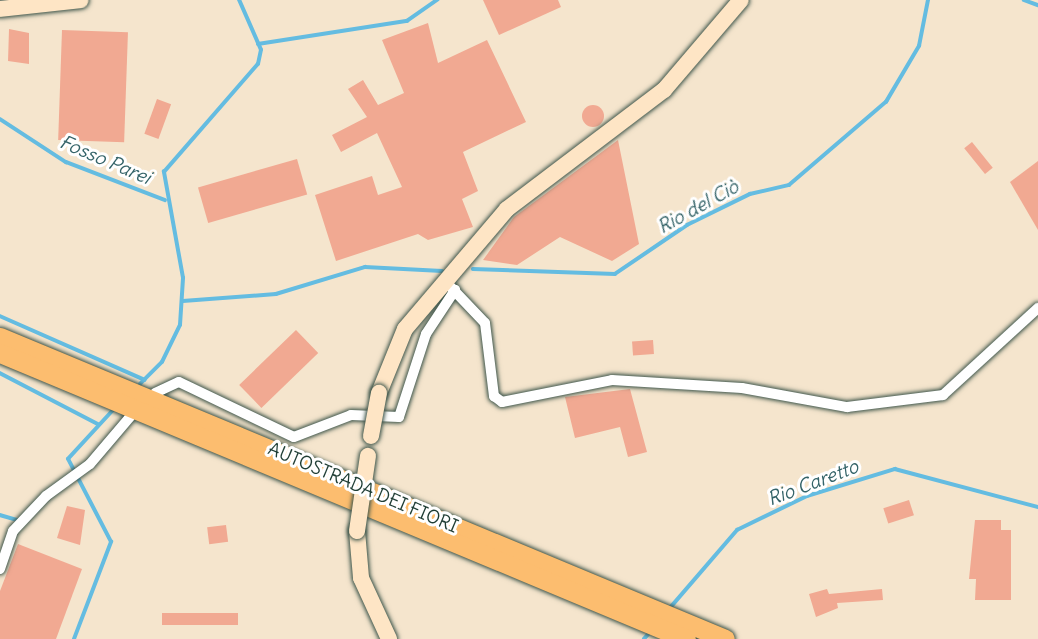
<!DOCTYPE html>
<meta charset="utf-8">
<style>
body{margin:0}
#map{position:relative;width:1038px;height:639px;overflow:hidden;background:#f5e5cd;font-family:Delius,sans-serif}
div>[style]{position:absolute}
.stream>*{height:3.5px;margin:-1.75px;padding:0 1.75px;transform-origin:1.75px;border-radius:1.75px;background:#64bce1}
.building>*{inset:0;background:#f1a992;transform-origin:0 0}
.round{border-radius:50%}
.roads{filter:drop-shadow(0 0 2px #3f564b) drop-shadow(0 0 2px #3f564b)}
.street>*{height:10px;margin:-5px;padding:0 5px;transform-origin:5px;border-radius:5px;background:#fff}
.secondary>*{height:16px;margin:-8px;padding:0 8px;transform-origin:8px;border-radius:8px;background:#fee5c5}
.highway>*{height:19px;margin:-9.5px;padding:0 9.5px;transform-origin:9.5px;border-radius:9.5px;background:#fcbd6f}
.bridges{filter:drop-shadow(0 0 2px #3f564b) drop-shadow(0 0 2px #3f564b)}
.secondary-bridge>*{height:16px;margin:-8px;padding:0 8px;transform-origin:8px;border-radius:8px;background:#fee5c5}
span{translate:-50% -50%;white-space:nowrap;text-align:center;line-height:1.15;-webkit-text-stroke:6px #fff;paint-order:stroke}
.street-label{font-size:18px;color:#1f3d34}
.water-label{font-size:19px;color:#346368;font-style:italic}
</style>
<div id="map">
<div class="stream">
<div style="left:1024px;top:0;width:15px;rotate:20deg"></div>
<div style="left:258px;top:44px;width:151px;rotate:-8.8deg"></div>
<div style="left:407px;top:21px;width:37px;rotate:-35deg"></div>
<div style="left:0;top:119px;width:79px;rotate:33.1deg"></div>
<div style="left:66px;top:162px;width:106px;rotate:21deg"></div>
<div style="left:473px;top:269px;width:142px;rotate:2deg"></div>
<div style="left:615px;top:274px;width:87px;rotate:-34.2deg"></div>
<div style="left:687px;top:225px;width:70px;rotate:-26.2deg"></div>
<div style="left:750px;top:194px;width:40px;rotate:-13deg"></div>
<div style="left:789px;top:185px;width:128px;rotate:-40.6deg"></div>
<div style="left:886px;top:102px;width:65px;rotate:-59.5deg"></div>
<div style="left:919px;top:46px;width:47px;rotate:-78.9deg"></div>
<div style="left:183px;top:301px;width:93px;rotate:-4.3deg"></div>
<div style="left:276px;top:294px;width:93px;rotate:-16.9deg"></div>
<div style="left:365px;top:267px;width:77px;rotate:3deg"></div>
<div style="left:0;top:316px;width:158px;rotate:23.8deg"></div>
<div style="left:0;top:373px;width:110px;rotate:27.5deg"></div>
<div style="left:140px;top:384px;width:31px;rotate:-45deg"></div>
<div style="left:162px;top:362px;width:41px;rotate:-64.1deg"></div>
<div style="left:180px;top:325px;width:47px;rotate:-86.3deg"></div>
<div style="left:183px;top:278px;width:108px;rotate:-100.2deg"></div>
<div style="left:164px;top:172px;width:143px;rotate:-49deg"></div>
<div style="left:258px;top:64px;width:14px;rotate:-78deg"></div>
<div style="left:261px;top:50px;width:55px;rotate:-113.7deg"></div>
<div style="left:0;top:515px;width:18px;rotate:16deg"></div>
<div style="left:670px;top:608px;width:103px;rotate:-49.3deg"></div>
<div style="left:737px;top:530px;width:78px;rotate:-25.9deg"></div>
<div style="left:807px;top:496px;width:92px;rotate:-17.1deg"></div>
<div style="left:895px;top:469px;width:148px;rotate:14.9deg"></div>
<div style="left:74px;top:639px;width:104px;rotate:-69.1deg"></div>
<div style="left:111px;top:542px;width:93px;rotate:-117.4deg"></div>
<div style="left:68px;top:459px;width:67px;rotate:-47.4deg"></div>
<div style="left:644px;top:639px;width:12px;rotate:-48deg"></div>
</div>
<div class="building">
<div style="clip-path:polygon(483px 0,558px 0,561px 7px,499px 35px)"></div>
<div style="clip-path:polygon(428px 23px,438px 63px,487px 40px,526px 122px,463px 152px,478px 191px,462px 199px,473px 227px,428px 240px,418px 234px,336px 261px,315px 195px,372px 176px,378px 195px,402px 187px,377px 133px,341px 152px,332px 135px,367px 117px,348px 89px,363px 80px,378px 105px,404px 93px,382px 40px)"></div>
<div style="clip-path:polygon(9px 29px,29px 33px,29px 64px,8px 61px)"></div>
<div style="left:62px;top:30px;width:66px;height:110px;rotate:2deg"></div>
<div style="left:157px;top:99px;width:15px;height:37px;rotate:20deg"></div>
<div class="round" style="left:582px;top:105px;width:22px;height:22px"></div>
<div style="clip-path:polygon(618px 140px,639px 244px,612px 261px,560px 237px,517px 265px,483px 260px,514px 217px)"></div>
<div style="left:972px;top:142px;width:33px;height:10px;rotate:51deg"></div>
<div style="left:297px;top:159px;width:37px;height:103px;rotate:74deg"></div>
<div style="clip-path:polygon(1038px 161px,1038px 230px,1010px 182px)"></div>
<div style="left:296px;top:330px;width:32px;height:79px;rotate:46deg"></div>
<div style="left:653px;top:340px;width:14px;height:21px;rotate:86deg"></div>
<div style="clip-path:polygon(630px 389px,647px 452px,628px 457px,620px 427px,575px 438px,565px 397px)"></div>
<div style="left:909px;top:500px;width:16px;height:27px;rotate:72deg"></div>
<div style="clip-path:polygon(67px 506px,85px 510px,80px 545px,57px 538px)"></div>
<div style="clip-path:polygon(975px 520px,1001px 520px,1001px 530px,1011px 530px,1011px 600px,975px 600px,976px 579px,969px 579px)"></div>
<div style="left:226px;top:525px;width:17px;height:19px;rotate:83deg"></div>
<div style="clip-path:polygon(18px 544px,82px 569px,56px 639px,0 639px,0 591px)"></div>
<div style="clip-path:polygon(827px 589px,829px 594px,882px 589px,883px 600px,837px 603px,838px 608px,816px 617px,809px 594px)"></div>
<div style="left:238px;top:613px;width:12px;height:76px;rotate:90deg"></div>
</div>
<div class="roads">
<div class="street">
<div style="left:445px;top:281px;width:58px;rotate:46.4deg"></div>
<div style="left:485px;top:323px;width:74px;rotate:83deg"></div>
<div style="left:494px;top:396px;width:10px;rotate:37deg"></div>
<div style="left:502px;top:402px;width:112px;rotate:-11.3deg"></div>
<div style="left:612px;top:380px;width:130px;rotate:3.5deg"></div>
<div style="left:742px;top:388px;width:107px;rotate:10.3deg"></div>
<div style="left:847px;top:407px;width:97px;rotate:-7.1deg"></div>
<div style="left:943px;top:395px;width:129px;rotate:-42.5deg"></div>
<div style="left:155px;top:393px;width:26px;rotate:-25deg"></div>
<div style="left:179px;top:382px;width:127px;rotate:25.6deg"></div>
<div style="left:294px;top:437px;width:61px;rotate:-21.1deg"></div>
<div style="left:351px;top:415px;width:48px;rotate:2.4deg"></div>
<div style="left:399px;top:417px;width:87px;rotate:-72deg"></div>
<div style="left:426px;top:334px;width:53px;rotate:-56.6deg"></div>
<div style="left:0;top:569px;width:40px;rotate:-71.1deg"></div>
<div style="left:13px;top:531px;width:48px;rotate:-46.7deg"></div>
<div style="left:46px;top:496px;width:54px;rotate:-36deg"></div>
<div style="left:90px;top:464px;width:62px;rotate:-49.6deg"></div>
</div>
<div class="secondary">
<div style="left:0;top:9px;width:81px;rotate:-6.3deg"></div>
<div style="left:379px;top:393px;width:69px;rotate:-67.9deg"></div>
<div style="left:405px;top:329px;width:157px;rotate:-49.6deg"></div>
<div style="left:507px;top:209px;width:197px;rotate:-37.2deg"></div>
<div style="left:664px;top:90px;width:118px;rotate:-49.5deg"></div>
<div style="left:357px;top:531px;width:47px;rotate:85.1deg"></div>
<div style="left:361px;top:578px;width:67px;rotate:65.3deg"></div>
</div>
<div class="highway">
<div style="left:0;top:337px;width:785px;rotate:22.61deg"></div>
<div style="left:0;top:353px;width:743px;rotate:22.63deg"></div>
</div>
</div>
<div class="bridges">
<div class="secondary-bridge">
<div style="left:371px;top:436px;width:44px;rotate:-79.5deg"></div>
<div style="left:357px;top:531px;width:76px;rotate:-81.7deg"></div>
</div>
</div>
<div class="street-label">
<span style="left:363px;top:488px;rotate:23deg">AUTOSTRADA DEI FIORI</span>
</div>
<div class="water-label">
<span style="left:105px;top:160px;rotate:23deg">Fosso Parei</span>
<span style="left:698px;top:207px;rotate:-29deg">Rio del Ciò</span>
<span style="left:813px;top:483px;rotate:-21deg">Rio Caretto</span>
</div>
</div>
